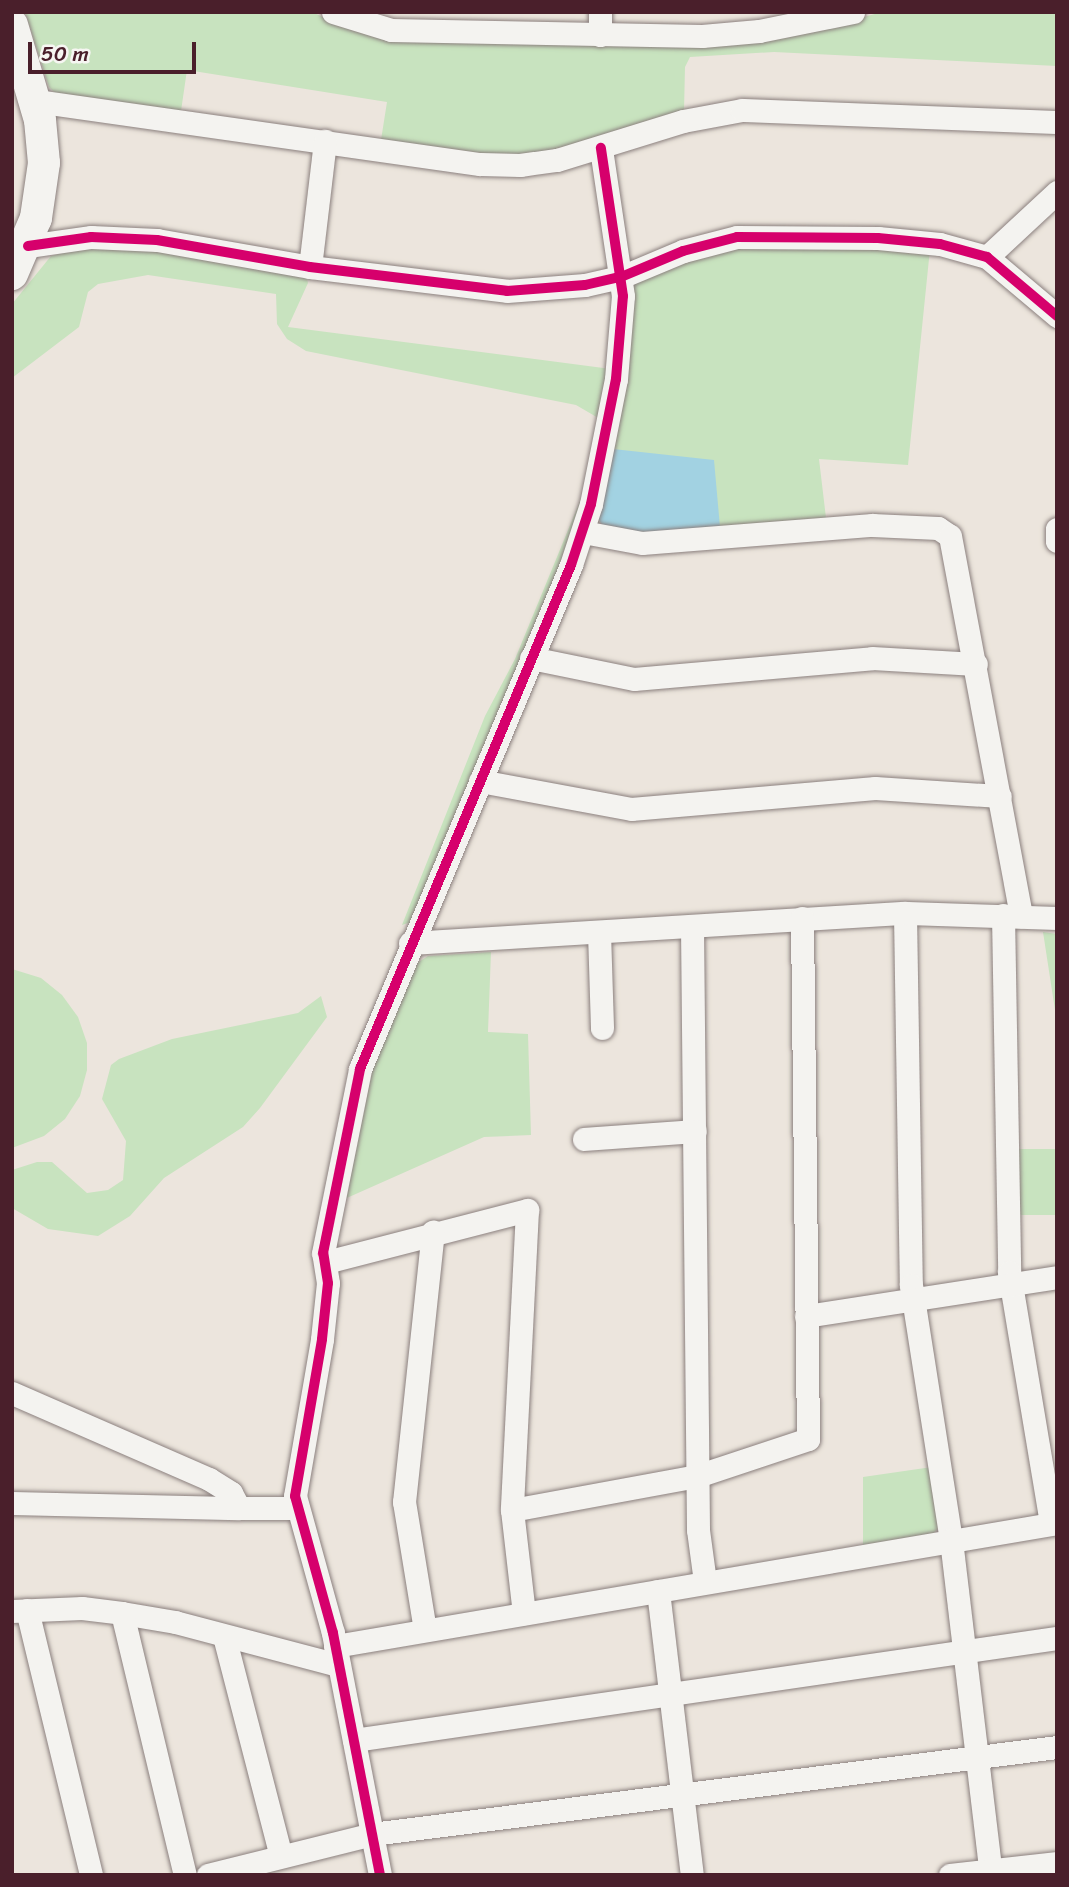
<!DOCTYPE html>
<style>
body{margin:0}
#map{position:relative;width:1069px;height:1887px;overflow:hidden;background:#ece5dd;font-family:Sriracha,sans-serif}
div>[style]{position:absolute}
.green>*{inset:0;background:#c8e3bf;transform-origin:0 0}
.water>*{inset:0;background:#a2d2e2}
.roads{filter:drop-shadow(0 0 2px #8b807e) drop-shadow(0 0 2px #8b807e)}
.street>*{height:23px;margin:-11.5px;padding:0 11.5px;transform-origin:11.5px;border-radius:11.5px;background:#f4f3f0}
.secondary>*{height:32px;margin:-16px;padding:0 16px;transform-origin:16px;border-radius:16px;background:#f4f3f0}
.cycleway>*{height:10px;margin:-5px;padding:0 5px;transform-origin:5px;border-radius:5px;background:#d6006c}
span{translate:-50% -50%;white-space:nowrap;text-align:center;line-height:1.15;-webkit-text-stroke:5px #f6f6f2;paint-order:stroke}
.frame{position:absolute;inset:0;border:14px solid #4a1f2b;pointer-events:none}
.scale{position:absolute;left:28px;top:42px;width:168px;height:32px;box-sizing:border-box;border:4px solid #4a1f2b;border-top:0;padding-left:9px;font-size:21px;line-height:24px;white-space:nowrap;color:#4a1f2b;-webkit-text-stroke:5px #f6f6f2;paint-order:stroke}
</style>
<div id="map">
<div class="green">
<div style="clip-path:polygon(25px 12px,312px 12px,340px 25px,835px 25px,882px 12px,1057px 12px,1057px 66px,774px 52px,690px 57px,685px 67px,684px 111px,554px 152px,496px 155px,381px 140px,387px 102px,187px 70px,181px 111px,56px 94px,49px 87px)"></div>
<div style="clip-path:polygon(728px 247px,930px 249px,908px 465px,819px 459px,826px 518px,720px 527px,609px 449px,629px 283px)"></div>
<div style="clip-path:polygon(82px 248px,156px 248px,306px 275px,308px 283px,288px 327px,611px 369px,600px 419px,576px 405px,306px 351px,287px 339px,277px 324px,276px 294px,148px 275px,98px 284px,88px 292px,79px 327px,12px 378px,12px 304px,51px 256px)"></div>
<div style="clip-path:polygon(587px 484px,573px 536px,411px 922px,402px 925px,485px 716px,515px 659px)"></div>
<div style="clip-path:polygon(1043px 932px,1057px 934px,1057px 1023px)"></div>
<div style="clip-path:polygon(491px 952px,488px 1032px,528px 1034px,531px 1135px,484px 1137px,340px 1201px,368px 1080px,414px 965px,428px 956px)"></div>
<div style="clip-path:polygon(12px 969px,41px 978px,62px 995px,78px 1017px,87px 1043px,87px 1070px,80px 1096px,65px 1119px,44px 1136px,12px 1148px)"></div>
<div style="clip-path:polygon(321px 996px,327px 1017px,260px 1108px,243px 1127px,164px 1178px,130px 1216px,98px 1236px,48px 1229px,12px 1208px,12px 1170px,37px 1162px,52px 1162px,87px 1193px,108px 1190px,123px 1180px,126px 1141px,102px 1099px,111px 1065px,119px 1059px,172px 1039px,298px 1013px)"></div>
<div style="left:1017px;top:1149px;width:40px;height:66px"></div>
<div style="clip-path:polygon(932px 1467px,940px 1526px,933px 1534px,863px 1545px,863px 1477px)"></div>
</div>
<div class="water">
<div style="clip-path:polygon(613px 449px,714px 460px,720px 527px,642px 533px,603px 527px,598px 518px)"></div>
</div>
<div class="roads">
<div class="street">
<div style="left:333px;top:12px;width:61px;rotate:17.2deg"></div>
<div style="left:391px;top:30px;width:311px;rotate:1.1deg"></div>
<div style="left:702px;top:36px;width:57px;rotate:-5deg"></div>
<div style="left:759px;top:31px;width:96px;rotate:-11.4deg"></div>
<div style="left:600px;top:35px;width:23px;rotate:-90deg"></div>
<div style="left:36px;top:101px;width:448px;rotate:8.1deg"></div>
<div style="left:480px;top:164px;width:40px;rotate:1.4deg"></div>
<div style="left:520px;top:165px;width:37px;rotate:-8deg"></div>
<div style="left:557px;top:160px;width:132px;rotate:-17.2deg"></div>
<div style="left:683px;top:121px;width:60px;rotate:-10.6deg"></div>
<div style="left:742px;top:110px;width:315px;rotate:2.2deg"></div>
<div style="left:28px;top:246px;width:64px;rotate:-8.1deg"></div>
<div style="left:91px;top:237px;width:66px;rotate:2.6deg"></div>
<div style="left:157px;top:240px;width:155px;rotate:10deg"></div>
<div style="left:310px;top:267px;width:198px;rotate:6.9deg"></div>
<div style="left:507px;top:291px;width:78px;rotate:-4.4deg"></div>
<div style="left:585px;top:285px;width:37px;rotate:-13deg"></div>
<div style="left:621px;top:277px;width:67px;rotate:-22.8deg"></div>
<div style="left:683px;top:251px;width:56px;rotate:-14.5deg"></div>
<div style="left:737px;top:237px;width:141px;rotate:0.4deg"></div>
<div style="left:878px;top:238px;width:62px;rotate:5.5deg"></div>
<div style="left:940px;top:244px;width:49px;rotate:15.5deg"></div>
<div style="left:987px;top:257px;width:92px;rotate:40.1deg"></div>
<div style="left:987px;top:257px;width:96px;rotate:-42.9deg"></div>
<div style="left:310px;top:267px;width:127px;rotate:-83.2deg"></div>
<div style="left:1057px;top:529px;width:12px;rotate:90deg"></div>
<div style="left:583px;top:532px;width:60px;rotate:10.6deg"></div>
<div style="left:642px;top:543px;width:231px;rotate:-4.5deg"></div>
<div style="left:872px;top:525px;width:66px;rotate:2.6deg"></div>
<div style="left:938px;top:528px;width:14px;rotate:34deg"></div>
<div style="left:950px;top:536px;width:387px;rotate:79.4deg"></div>
<div style="left:531px;top:658px;width:105px;rotate:11.5deg"></div>
<div style="left:634px;top:679px;width:239px;rotate:-5deg"></div>
<div style="left:872px;top:658px;width:104px;rotate:3.3deg"></div>
<div style="left:480px;top:781px;width:154px;rotate:10.5deg"></div>
<div style="left:631px;top:809px;width:245px;rotate:-4.9deg"></div>
<div style="left:875px;top:788px;width:125px;rotate:3.7deg"></div>
<div style="left:905px;top:913px;width:372px;rotate:89.1deg"></div>
<div style="left:911px;top:1285px;width:258px;rotate:81.1deg"></div>
<div style="left:951px;top:1540px;width:337px;rotate:83.2deg"></div>
<div style="left:1003px;top:915px;width:357px;rotate:89deg"></div>
<div style="left:1009px;top:1272px;width:255px;rotate:80.5deg"></div>
<div style="left:692px;top:926px;width:604px;rotate:89.43deg"></div>
<div style="left:698px;top:1530px;width:52px;rotate:82.3deg"></div>
<div style="left:599px;top:932px;width:96px;rotate:88.2deg"></div>
<div style="left:410px;top:943px;width:496px;rotate:-3.5deg"></div>
<div style="left:905px;top:913px;width:152px;rotate:1.9deg"></div>
<div style="left:584px;top:1139px;width:111px;rotate:-4.1deg"></div>
<div style="left:326px;top:1262px;width:208px;rotate:-14.5deg"></div>
<div style="left:527px;top:1210px;width:300px;rotate:92.9deg"></div>
<div style="left:512px;top:1510px;width:104px;rotate:83.4deg"></div>
<div style="left:806px;top:1316px;width:254px;rotate:-8.8deg"></div>
<div style="left:12px;top:1393px;width:215px;rotate:23.6deg"></div>
<div style="left:209px;top:1479px;width:26px;rotate:32deg"></div>
<div style="left:231px;top:1493px;width:17px;rotate:62deg"></div>
<div style="left:239px;top:1508px;width:58px"></div>
<div style="left:12px;top:1503px;width:227px;rotate:1.3deg"></div>
<div style="left:512px;top:1510px;width:188px;rotate:-10.4deg"></div>
<div style="left:697px;top:1476px;width:117px;rotate:-18.4deg"></div>
<div style="left:808px;top:1439px;width:521px;rotate:-90.66deg"></div>
<div style="left:658px;top:1591px;width:286px;rotate:83.2deg"></div>
<div style="left:27px;top:1610px;width:273px;rotate:76.4deg"></div>
<div style="left:12px;top:1611px;width:70px;rotate:-2.5deg"></div>
<div style="left:82px;top:1608px;width:40px;rotate:7.1deg"></div>
<div style="left:122px;top:1613px;width:54px;rotate:9.6deg"></div>
<div style="left:175px;top:1622px;width:169px;rotate:14.8deg"></div>
<div style="left:122px;top:1613px;width:269px;rotate:76.5deg"></div>
<div style="left:425px;top:1630px;width:130px;rotate:-99.3deg"></div>
<div style="left:404px;top:1502px;width:272px;rotate:-83.9deg"></div>
<div style="left:224px;top:1636px;width:227px;rotate:75.5deg"></div>
<div style="left:335px;top:1646px;width:732px;rotate:-9.67deg"></div>
<div style="left:354px;top:1740px;width:710px;rotate:-8.26deg"></div>
<div style="left:208px;top:1875px;width:169px;rotate:-14deg"></div>
<div style="left:372px;top:1834px;width:691px;rotate:-7.24deg"></div>
<div style="left:380px;top:1875px;width:247px;rotate:-101deg"></div>
<div style="left:333px;top:1633px;width:142px;rotate:-105.5deg"></div>
<div style="left:295px;top:1496px;width:159px;rotate:-80.2deg"></div>
<div style="left:322px;top:1339px;width:56px;rotate:-83.9deg"></div>
<div style="left:328px;top:1283px;width:30px;rotate:-99deg"></div>
<div style="left:323px;top:1253px;width:188px;rotate:-78.6deg"></div>
<div style="left:360px;top:1069px;width:546px;rotate:-67.28deg"></div>
<div style="left:571px;top:565px;width:64px;rotate:-71.8deg"></div>
<div style="left:591px;top:504px;width:127px;rotate:-78.7deg"></div>
<div style="left:616px;top:379px;width:83px;rotate:-85.2deg"></div>
<div style="left:623px;top:296px;width:150px;rotate:-98.5deg"></div>
<div style="left:950px;top:1875px;width:108px;rotate:-6.4deg"></div>
</div>
<div class="secondary">
<div style="left:12px;top:25px;width:99px;rotate:73.6deg"></div>
<div style="left:40px;top:120px;width:43px;rotate:84.7deg"></div>
<div style="left:44px;top:163px;width:56px;rotate:98.3deg"></div>
<div style="left:36px;top:218px;width:61px;rotate:113.2deg"></div>
</div>
</div>
<div class="cycleway">
<div style="left:28px;top:246px;width:64px;rotate:-8.1deg"></div>
<div style="left:91px;top:237px;width:66px;rotate:2.6deg"></div>
<div style="left:157px;top:240px;width:155px;rotate:10deg"></div>
<div style="left:310px;top:267px;width:198px;rotate:6.9deg"></div>
<div style="left:507px;top:291px;width:78px;rotate:-4.4deg"></div>
<div style="left:585px;top:285px;width:37px;rotate:-13deg"></div>
<div style="left:621px;top:277px;width:67px;rotate:-22.8deg"></div>
<div style="left:683px;top:251px;width:56px;rotate:-14.5deg"></div>
<div style="left:737px;top:237px;width:141px;rotate:0.4deg"></div>
<div style="left:878px;top:238px;width:62px;rotate:5.5deg"></div>
<div style="left:940px;top:244px;width:49px;rotate:15.5deg"></div>
<div style="left:987px;top:257px;width:92px;rotate:40.1deg"></div>
<div style="left:380px;top:1875px;width:247px;rotate:-101deg"></div>
<div style="left:333px;top:1633px;width:142px;rotate:-105.5deg"></div>
<div style="left:295px;top:1496px;width:159px;rotate:-80.2deg"></div>
<div style="left:322px;top:1339px;width:56px;rotate:-83.9deg"></div>
<div style="left:328px;top:1283px;width:30px;rotate:-99deg"></div>
<div style="left:323px;top:1253px;width:188px;rotate:-78.6deg"></div>
<div style="left:360px;top:1069px;width:546px;rotate:-67.28deg"></div>
<div style="left:571px;top:565px;width:64px;rotate:-71.8deg"></div>
<div style="left:591px;top:504px;width:127px;rotate:-78.7deg"></div>
<div style="left:616px;top:379px;width:83px;rotate:-85.2deg"></div>
<div style="left:623px;top:296px;width:150px;rotate:-98.5deg"></div>
</div>
<div class="frame"></div>
<div class="scale">50 m</div>
</div>
